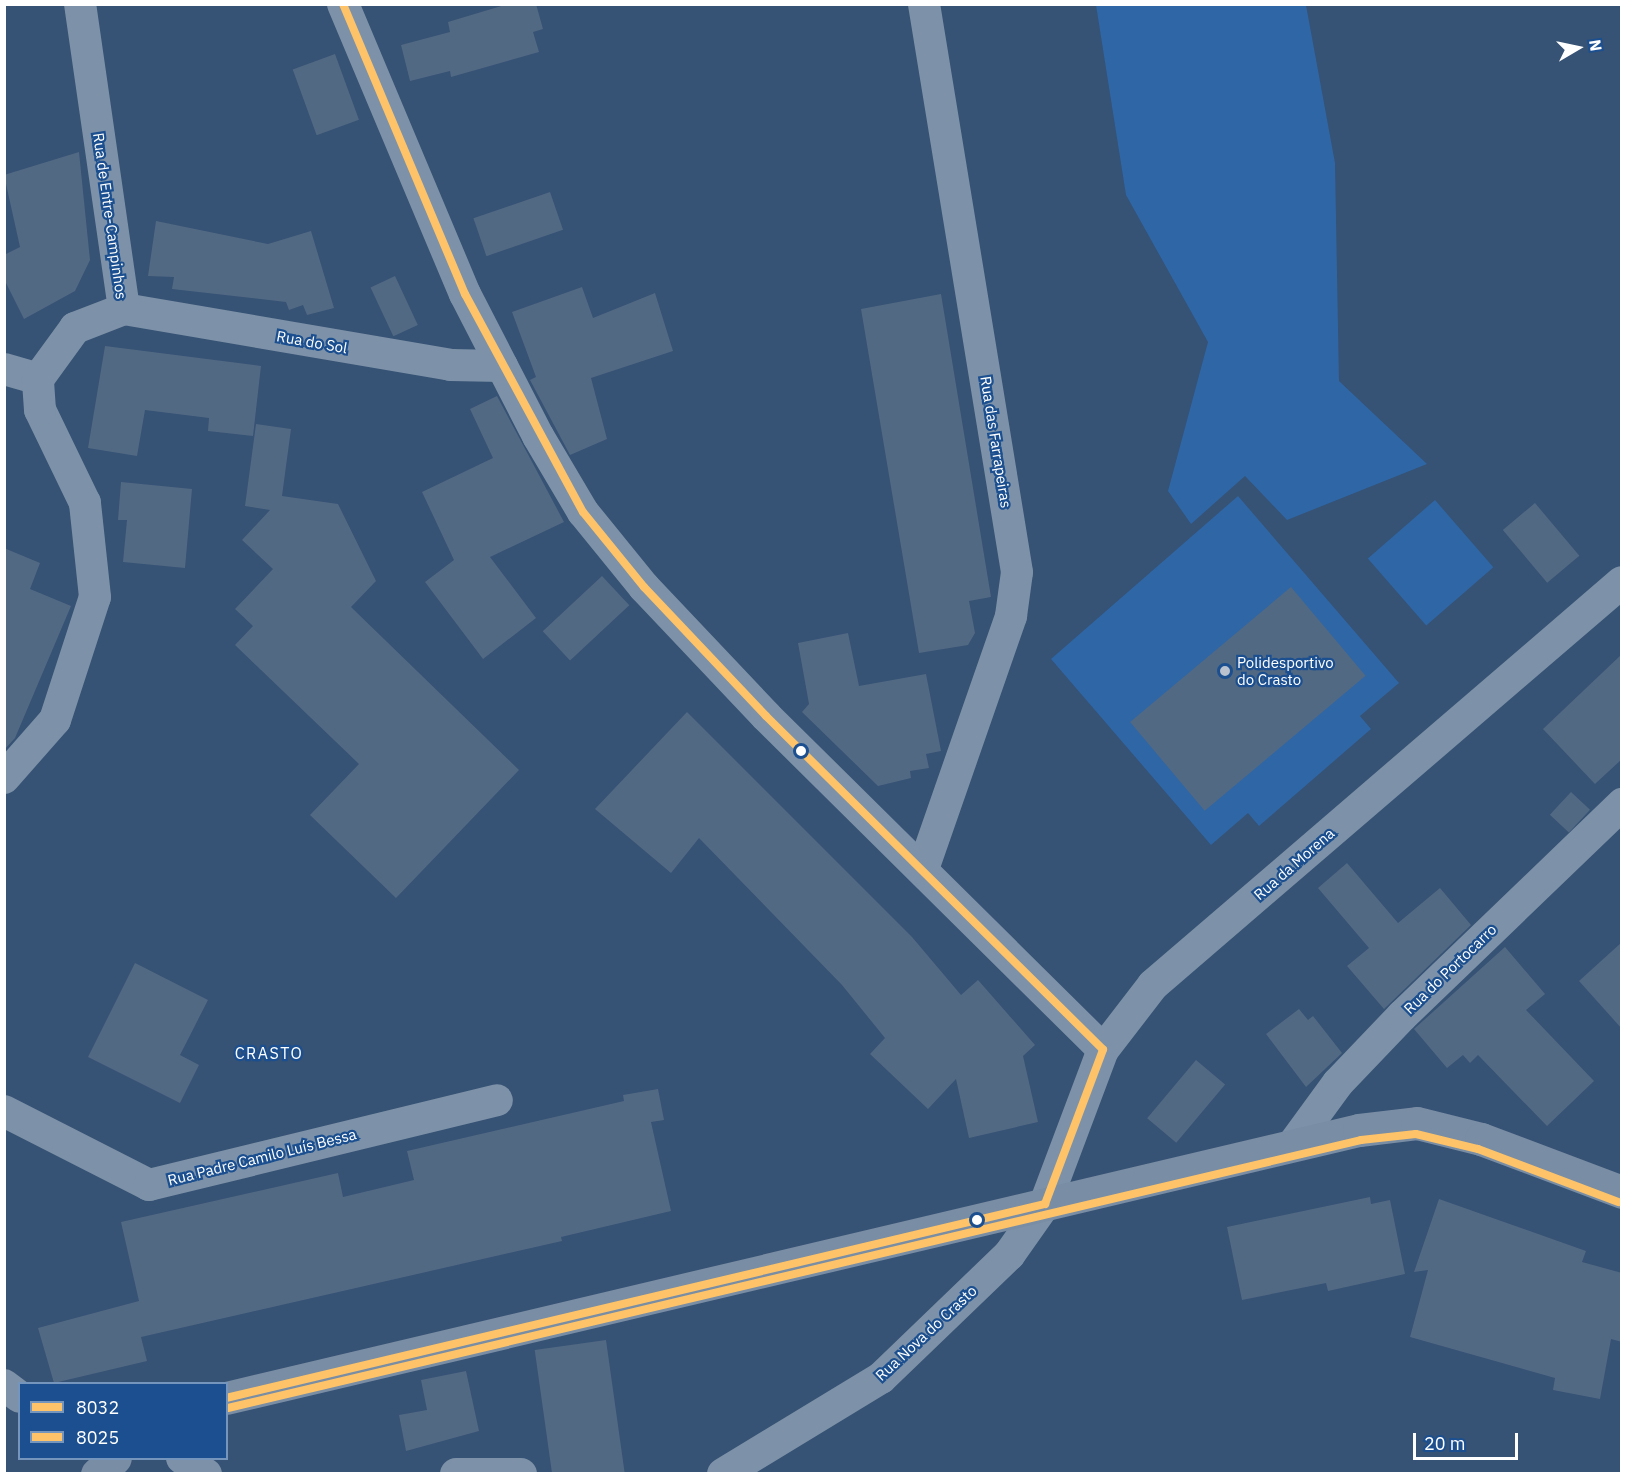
<!DOCTYPE html>
<meta charset="utf-8">
<style>
body{margin:0}
#map{position:relative;width:1626px;height:1478px;overflow:hidden;background:#365274;font-family:"IBM Plex Sans",sans-serif}
div>[style]{position:absolute}
.green>*{inset:0;background:#2f66a5;transform-origin:0 0}
.building>*{inset:0;background:#526984;transform-origin:0 0}
.street>*{height:32px;margin:-16px;padding:0 16px;transform-origin:16px;border-radius:16px;background:#7d92a8}
.secondary>*{height:33px;margin:-16.5px;padding:0 16.5px;transform-origin:16.5px;border-radius:16.5px;background:#798da4}
.bus-1>*{height:8px;margin:-4px;padding:0 4px;transform-origin:4px;border-radius:4px;background:#fec368}
.bus-2>*{height:8px;margin:-4px;padding:0 4px;transform-origin:4px;border-radius:4px;background:#fec368}
.dots>*{width:16px;height:16px;translate:-50% -50%;box-sizing:border-box;border:3px solid #1b4f8f;border-radius:50%}
span{translate:-50% -50%;white-space:nowrap;text-align:center;line-height:1.15;-webkit-text-stroke:4.5px #1b4f8f;paint-order:stroke}
.street-label{font-size:15px;color:#fff}
.poi-label{font-size:15px;color:#fff}
.left{translate:0 -50%;text-align:left}
.neighbourhood-label{font-size:16px;color:#fff;letter-spacing:1.5px}
.frame{position:absolute;inset:0;border:6px solid #fff;pointer-events:none}
.legend{position:absolute;left:18px;top:1382px;width:210px;height:78px;box-sizing:border-box;background:#1b4f8f;border:2px solid #7695bc;margin:0;padding:8px 10px;list-style:none;font-size:18px;color:#fff}
.legend li{display:flex;align-items:center;gap:12px;height:30px}
.legend b{width:30px;border:2px solid #7695bc}
.north{position:absolute;left:1548px;top:18px;width:60px;height:60px;-webkit-text-stroke:4px #1b4f8f;paint-order:stroke;rotate:81deg;font-size:16px;font-weight:700;line-height:24px;text-align:center;color:#fff}
.north::after{content:'';display:block;margin:auto;width:21px;height:27px;background:#fff;clip-path:polygon(50% 0,100% 100%,50% 72%,0 100%)}
.scale{position:absolute;left:1413px;top:1433px;width:105px;height:27px;box-sizing:border-box;border:3px solid #fff;border-top:0;padding-left:8px;font-size:18px;line-height:21px;white-space:nowrap;color:#fff;-webkit-text-stroke:4px #1b4f8f;paint-order:stroke}
</style>
<div id="map">
<div class="green">
<div style="clip-path:polygon(1096px 5px,1306px 5px,1335px 163px,1339px 381px,1427px 464px,1287px 520px,1245px 476px,1191px 524px,1168px 491px,1208px 342px,1126px 195px)"></div>
<div style="clip-path:polygon(1238px 496px,1399px 683px,1360px 716px,1371px 729px,1259px 826px,1248px 813px,1211px 845px,1051px 659px)"></div>
<div style="left:1435px;top:500px;width:89px;height:89px;rotate:49deg"></div>
</div>
<div class="building">
<div style="clip-path:polygon(508px 4px,536px 4px,543px 29px,533px 32px,539px 52px,451px 77px,450px 71px,410px 81px,401px 45px,450px 32px,448px 22px)"></div>
<div style="left:335px;top:54px;width:70px;height:45px;rotate:70deg"></div>
<div style="clip-path:polygon(79px 152px,90px 260px,75px 291px,24px 319px,4px 279px,4px 255px,20px 247px,4px 175px)"></div>
<div style="left:550px;top:192px;width:40px;height:81px;rotate:71deg"></div>
<div style="clip-path:polygon(156px 221px,268px 244px,311px 231px,334px 308px,307px 315px,303px 305px,289px 310px,286px 302px,172px 289px,174px 277px,148px 276px)"></div>
<div style="left:395px;top:276px;width:54px;height:27px;rotate:65deg"></div>
<div style="clip-path:polygon(582px 287px,593px 318px,655px 293px,673px 351px,591px 378px,607px 439px,570px 455px,530px 380px,536px 377px,512px 312px)"></div>
<div style="clip-path:polygon(941px 294px,991px 597px,969px 601px,975px 633px,968px 645px,919px 653px,861px 309px)"></div>
<div style="clip-path:polygon(105px 346px,261px 366px,253px 436px,208px 431px,209px 418px,145px 410px,137px 456px,88px 448px)"></div>
<div style="clip-path:polygon(497px 396px,564px 522px,490px 557px,536px 618px,483px 659px,425px 582px,454px 560px,422px 492px,493px 458px,470px 409px)"></div>
<div style="clip-path:polygon(256px 424px,291px 429px,282px 496px,338px 504px,376px 581px,351px 607px,519px 770px,396px 898px,310px 815px,359px 764px,235px 645px,253px 626px,235px 609px,273px 569px,242px 540px,270px 510px,245px 506px)"></div>
<div style="clip-path:polygon(121px 482px,192px 489px,185px 568px,123px 562px,127px 520px,118px 520px)"></div>
<div style="left:1535px;top:503px;width:69px;height:42px;rotate:50deg"></div>
<div style="clip-path:polygon(4px 548px,40px 563px,30px 589px,71px 606px,15px 738px,4px 750px)"></div>
<div style="left:602px;top:576px;width:40px;height:81px;rotate:47deg"></div>
<div style="left:1291px;top:587px;width:116px;height:210px;rotate:50deg"></div>
<div style="clip-path:polygon(848px 633px,859px 686px,926px 674px,941px 751px,926px 754px,929px 768px,910px 771px,911px 778px,878px 786px,802px 712px,809px 704px,798px 643px)"></div>
<div style="clip-path:polygon(1622px 654px,1622px 759px,1595px 784px,1543px 729px)"></div>
<div style="clip-path:polygon(687px 712px,912px 937px,961px 995px,978px 980px,1035px 1045px,1023px 1056px,1038px 1122px,969px 1138px,956px 1079px,928px 1109px,870px 1054px,885px 1038px,842px 985px,699px 838px,671px 873px,595px 809px)"></div>
<div style="left:1571px;top:792px;width:26px;height:31px;rotate:43deg"></div>
<div style="clip-path:polygon(1347px 863px,1398px 923px,1440px 888px,1471px 925px,1384px 1009px,1347px 966px,1369px 948px,1318px 888px)"></div>
<div style="clip-path:polygon(1622px 942px,1622px 1029px,1579px 981px)"></div>
<div style="clip-path:polygon(1505px 947px,1545px 994px,1526px 1010px,1594px 1081px,1547px 1126px,1478px 1055px,1470px 1063px,1463px 1055px,1447px 1068px,1414px 1029px)"></div>
<div style="clip-path:polygon(135px 963px,208px 1000px,180px 1055px,199px 1065px,180px 1103px,88px 1057px)"></div>
<div style="clip-path:polygon(1299px 1009px,1308px 1020px,1313px 1016px,1342px 1053px,1306px 1087px,1266px 1034px)"></div>
<div style="left:1196px;top:1060px;width:38px;height:76px;rotate:40deg"></div>
<div style="clip-path:polygon(658px 1089px,664px 1120px,651px 1122px,671px 1211px,561px 1237px,562px 1241px,141px 1337px,147px 1361px,54px 1383px,38px 1328px,139px 1301px,121px 1222px,338px 1173px,343px 1197px,414px 1180px,407px 1151px,624px 1101px,623px 1095px)"></div>
<div style="clip-path:polygon(1370px 1197px,1371px 1204px,1390px 1200px,1405px 1274px,1328px 1291px,1326px 1283px,1242px 1300px,1227px 1227px)"></div>
<div style="clip-path:polygon(1439px 1199px,1586px 1251px,1582px 1262px,1622px 1273px,1622px 1342px,1611px 1339px,1600px 1399px,1553px 1390px,1555px 1378px,1410px 1337px,1428px 1270px,1414px 1272px)"></div>
<div style="left:606px;top:1340px;width:134px;height:72px;rotate:82deg"></div>
<div style="clip-path:polygon(466px 1371px,479px 1431px,406px 1451px,399px 1415px,427px 1410px,421px 1380px)"></div>
</div>
<div class="street">
<div style="left:343px;top:4px;width:315px;rotate:67.2deg"></div>
<div style="left:465px;top:294px;width:160px;rotate:62.8deg"></div>
<div style="left:538px;top:436px;width:88px;rotate:59.4deg"></div>
<div style="left:583px;top:512px;width:97px;rotate:50.9deg"></div>
<div style="left:644px;top:587px;width:178px;rotate:46.6deg"></div>
<div style="left:766px;top:716px;width:474px;rotate:44.7deg"></div>
<div style="left:124px;top:309px;width:331px;rotate:9.7deg"></div>
<div style="left:450px;top:365px;width:52px;rotate:1.1deg"></div>
<div style="left:4px;top:369px;width:35px;rotate:16deg"></div>
<div style="left:4px;top:778px;width:77px;rotate:-48.7deg"></div>
<div style="left:55px;top:720px;width:129px;rotate:-72deg"></div>
<div style="left:95px;top:597px;width:95px;rotate:-96.1deg"></div>
<div style="left:85px;top:503px;width:103px;rotate:-115.8deg"></div>
<div style="left:40px;top:410px;width:31px;rotate:-94deg"></div>
<div style="left:38px;top:379px;width:63px;rotate:-54deg"></div>
<div style="left:75px;top:328px;width:53px;rotate:-21.2deg"></div>
<div style="left:124px;top:309px;width:308px;rotate:-98.2deg"></div>
<div style="left:923px;top:869px;width:268px;rotate:-70.8deg"></div>
<div style="left:1011px;top:616px;width:44px;rotate:-82.2deg"></div>
<div style="left:1017px;top:572px;width:576px;rotate:-99.3deg"></div>
<div style="left:4px;top:1111px;width:163px;rotate:27deg"></div>
<div style="left:149px;top:1185px;width:358px;rotate:-13.7deg"></div>
<div style="left:1292px;top:1146px;width:78px;rotate:-53.9deg"></div>
<div style="left:1338px;top:1083px;width:93px;rotate:-46.3deg"></div>
<div style="left:1402px;top:1016px;width:306px;rotate:-43.9deg"></div>
<div style="left:4px;top:1385px;width:20px;rotate:37deg"></div>
<div style="left:182px;top:1458px;width:29px;rotate:34deg"></div>
<div style="left:456px;top:1474px;width:65px"></div>
<div style="left:723px;top:1474px;width:185px;rotate:-31.3deg"></div>
<div style="left:881px;top:1378px;width:178px;rotate:-43.9deg"></div>
<div style="left:1009px;top:1255px;width:62px;rotate:-54.8deg"></div>
<div style="left:1045px;top:1204px;width:165px;rotate:-69.4deg"></div>
<div style="left:1103px;top:1050px;width:82px;rotate:-52.4deg"></div>
<div style="left:1153px;top:985px;width:618px;rotate:-40.67deg"></div>
</div>
<div class="secondary">
<div style="left:226px;top:1398px;width:1164px;rotate:-13.31deg"></div>
<div style="left:1359px;top:1130px;width:58px;rotate:-6.9deg"></div>
<div style="left:1417px;top:1123px;width:66px;rotate:14deg"></div>
<div style="left:1481px;top:1139px;width:151px;rotate:20.6deg"></div>
<div style="left:97px;top:1474px;width:24px;rotate:-42deg"></div>
</div>
<div class="bus-1">
<div style="left:343px;top:4px;width:315px;rotate:67.2deg"></div>
<div style="left:465px;top:294px;width:248px;rotate:61.6deg"></div>
<div style="left:583px;top:512px;width:97px;rotate:50.9deg"></div>
<div style="left:644px;top:587px;width:178px;rotate:46.6deg"></div>
<div style="left:766px;top:716px;width:474px;rotate:44.7deg"></div>
<div style="left:1045px;top:1204px;width:165px;rotate:-69.4deg"></div>
<div style="left:226px;top:1398px;width:842px;rotate:-13.33deg"></div>
</div>
<div class="bus-2">
<div style="left:228px;top:1408px;width:1164px;rotate:-13.31deg"></div>
<div style="left:1361px;top:1140px;width:55px;rotate:-6.2deg"></div>
<div style="left:1416px;top:1134px;width:64px;rotate:13.6deg"></div>
<div style="left:1478px;top:1149px;width:150px;rotate:20.7deg"></div>
</div>
<div class="dots">
<div style="left:1225px;top:671px;background:#b9c2ce"></div>
<div style="left:801px;top:751px;background:#fff"></div>
<div style="left:977px;top:1220px;background:#fff"></div>
</div>
<div class="street-label">
<span style="left:110px;top:216px;rotate:82deg">Rua de Entre-Campinhos</span>
<span style="left:312px;top:342px;rotate:10deg">Rua do Sol</span>
<span style="left:996px;top:442px;rotate:81deg">Rua das Farrapeiras</span>
<span style="left:1294px;top:864px;rotate:-41deg">Rua da Morena</span>
<span style="left:1450px;top:969px;rotate:-44deg">Rua do Portocarro</span>
<span style="left:262px;top:1157px;rotate:-14deg">Rua Padre Camilo Luís Bessa</span>
<span style="left:926px;top:1333px;rotate:-43deg">Rua Nova do Crasto</span>
</div>
<div class="poi-label">
<span class="left" style="left:1237px;top:671px">Polidesportivo<br>do Crasto</span>
</div>
<div class="neighbourhood-label">
<span style="left:269px;top:1053px">CRASTO</span>
</div>
<div class="frame"></div>
<ul class="legend">
<li><b style="height:8px;background:#fec368"></b>8032</li>
<li><b style="height:8px;background:#fec368"></b>8025</li>
</ul>
<div class="north">N</div>
<div class="scale">20 m</div>
</div>
